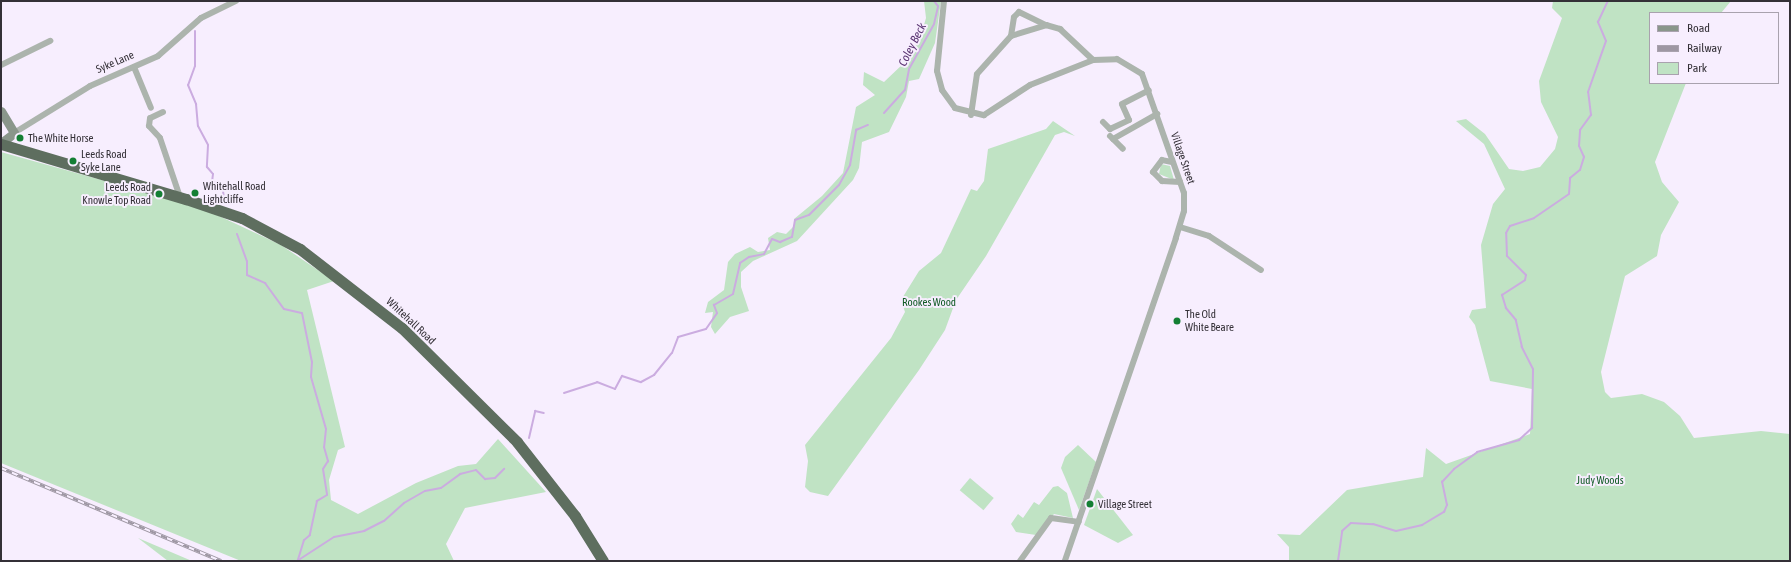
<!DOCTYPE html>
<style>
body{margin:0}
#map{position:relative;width:1791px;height:562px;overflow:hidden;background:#f7eefe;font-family:"Asap Condensed",sans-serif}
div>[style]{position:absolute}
.green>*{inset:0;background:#c0e3c4;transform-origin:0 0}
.stream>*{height:2px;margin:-1px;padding:0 1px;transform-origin:1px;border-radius:1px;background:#cbace0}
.street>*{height:6px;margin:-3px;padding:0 3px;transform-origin:3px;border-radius:3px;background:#acb4ad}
.secondary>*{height:9px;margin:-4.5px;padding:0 4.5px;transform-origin:4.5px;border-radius:4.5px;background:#8a968b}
.highway>*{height:11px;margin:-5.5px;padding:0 5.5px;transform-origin:5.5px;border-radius:5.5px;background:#5e6e5f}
.rail>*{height:3.5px;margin-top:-1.75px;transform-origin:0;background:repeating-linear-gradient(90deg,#f7eefe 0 6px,#9e97a3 0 12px);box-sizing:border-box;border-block:1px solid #9e97a3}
.dots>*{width:11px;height:11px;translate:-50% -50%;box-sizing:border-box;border:2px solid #f7eefe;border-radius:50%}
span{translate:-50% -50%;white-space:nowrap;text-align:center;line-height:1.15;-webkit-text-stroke:4px #f7eefe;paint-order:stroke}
.street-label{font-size:11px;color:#343037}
.poi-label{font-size:11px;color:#343037}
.left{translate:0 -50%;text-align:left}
.right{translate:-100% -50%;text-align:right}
.park-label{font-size:11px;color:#0f5a24}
.water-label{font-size:12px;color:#5c3574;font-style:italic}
.frame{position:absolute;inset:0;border:2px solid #343037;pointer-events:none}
.legend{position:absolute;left:1649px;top:12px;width:130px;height:72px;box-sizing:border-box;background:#f7eefe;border:1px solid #a9a2ae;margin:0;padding:5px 7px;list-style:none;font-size:12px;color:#343037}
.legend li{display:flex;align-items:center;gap:8px;height:20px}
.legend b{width:20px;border:1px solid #a9a2ae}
</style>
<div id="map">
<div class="green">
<div style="clip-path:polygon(924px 1px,941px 1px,935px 43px,919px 79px,909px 81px,906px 97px,889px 132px,862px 142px,859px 168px,853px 180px,797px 241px,753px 261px,741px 272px,741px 287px,749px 311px,730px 317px,715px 334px,711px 327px,713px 312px,705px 313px,708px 302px,724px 290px,728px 262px,735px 254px,750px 247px,758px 252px,770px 250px,768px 238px,777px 232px,786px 234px,794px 226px,794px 219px,822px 196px,843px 173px,856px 107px,875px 95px,863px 85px,864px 72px,884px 82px,905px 62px,921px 35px,926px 18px)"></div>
<div style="clip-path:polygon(1553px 1px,1731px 1px,1721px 13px,1650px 13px,1650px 83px,1686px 83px,1655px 162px,1662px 182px,1679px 202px,1661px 235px,1657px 256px,1625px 276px,1601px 372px,1605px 392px,1611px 398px,1642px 394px,1664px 402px,1680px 416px,1694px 438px,1761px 431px,1790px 434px,1790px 561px,1289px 561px,1289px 547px,1277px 534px,1300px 535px,1347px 490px,1423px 477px,1426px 448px,1446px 464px,1530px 434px,1532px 389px,1490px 381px,1475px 325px,1469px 317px,1472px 310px,1486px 308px,1481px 245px,1493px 204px,1505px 189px,1484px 144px,1456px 121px,1466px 119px,1485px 134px,1509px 169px,1523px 171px,1540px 167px,1555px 149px,1558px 137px,1541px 102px,1539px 81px,1562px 18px,1552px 8px)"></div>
<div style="clip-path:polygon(1053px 121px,1075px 136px,1064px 132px,1055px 135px,986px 256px,956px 300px,945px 330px,919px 370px,828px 496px,810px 492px,805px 487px,808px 461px,805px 445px,891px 338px,905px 312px,901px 300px,919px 271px,941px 253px,971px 189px,977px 191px,984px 181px,988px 149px,1046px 129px)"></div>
<div style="clip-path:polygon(1px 152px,202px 208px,281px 245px,334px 281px,307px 290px,345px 447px,338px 450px,329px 480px,331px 500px,358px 514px,416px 483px,458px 466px,476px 464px,498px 439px,546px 492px,465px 508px,446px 544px,454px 561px,241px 561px,1px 463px)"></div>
<div style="clip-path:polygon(1161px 164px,1170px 166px,1174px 180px,1159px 174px)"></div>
<div style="clip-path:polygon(1078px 445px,1096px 462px,1079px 510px,1061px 468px,1065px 457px)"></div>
<div style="left:970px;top:478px;width:31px;height:16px;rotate:40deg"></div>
<div style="clip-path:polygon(1058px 486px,1067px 493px,1073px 518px,1054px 514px,1036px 535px,1016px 532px,1011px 524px,1018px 514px,1023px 518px,1034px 502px,1039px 505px,1053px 487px)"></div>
<div style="clip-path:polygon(1097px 489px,1133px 535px,1118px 543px,1084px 525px)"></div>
<div style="clip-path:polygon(138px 538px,192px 561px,168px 561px)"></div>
</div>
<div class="stream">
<div style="left:195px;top:31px;width:35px;rotate:90deg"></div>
<div style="left:195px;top:66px;width:20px;rotate:110deg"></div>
<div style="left:188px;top:85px;width:21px;rotate:67deg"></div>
<div style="left:196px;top:104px;width:22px;rotate:85deg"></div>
<div style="left:198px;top:126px;width:21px;rotate:62deg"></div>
<div style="left:208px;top:145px;width:22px;rotate:93deg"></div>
<div style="left:207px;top:167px;width:9px;rotate:49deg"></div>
<div style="left:213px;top:174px;width:8px;rotate:97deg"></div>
<div style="left:212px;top:182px;width:10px;rotate:11deg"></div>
<div style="left:222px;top:184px;width:14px;rotate:82deg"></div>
<div style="left:884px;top:113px;width:31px;rotate:-48deg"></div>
<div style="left:905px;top:90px;width:21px;rotate:-79deg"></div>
<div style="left:909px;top:69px;width:51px;rotate:-60.9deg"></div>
<div style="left:934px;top:24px;width:18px;rotate:-77deg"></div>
<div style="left:938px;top:6px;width:6px;rotate:-129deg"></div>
<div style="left:237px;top:234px;width:29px;rotate:70deg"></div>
<div style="left:247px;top:261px;width:14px;rotate:90deg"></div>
<div style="left:247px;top:275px;width:20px;rotate:24deg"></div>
<div style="left:265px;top:283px;width:32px;rotate:54deg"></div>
<div style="left:284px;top:309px;width:18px;rotate:13deg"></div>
<div style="left:302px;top:313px;width:50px;rotate:78.5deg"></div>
<div style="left:312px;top:362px;width:15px;rotate:94deg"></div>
<div style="left:311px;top:377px;width:54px;rotate:73.9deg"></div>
<div style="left:326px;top:429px;width:18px;rotate:96deg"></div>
<div style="left:324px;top:447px;width:15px;rotate:74deg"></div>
<div style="left:328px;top:461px;width:9px;rotate:122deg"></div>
<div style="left:323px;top:469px;width:26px;rotate:81deg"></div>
<div style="left:327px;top:495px;width:12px;rotate:149deg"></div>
<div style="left:317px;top:501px;width:35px;rotate:102deg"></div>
<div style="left:310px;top:535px;width:8px;rotate:140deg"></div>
<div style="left:304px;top:540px;width:21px;rotate:107deg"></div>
<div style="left:564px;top:393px;width:35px;rotate:-18deg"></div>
<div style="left:597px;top:382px;width:19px;rotate:21deg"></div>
<div style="left:615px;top:389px;width:15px;rotate:-62deg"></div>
<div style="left:622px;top:376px;width:20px;rotate:18deg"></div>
<div style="left:641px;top:382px;width:15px;rotate:-28deg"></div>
<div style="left:654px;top:375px;width:28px;rotate:-51deg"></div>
<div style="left:672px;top:353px;width:17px;rotate:-69deg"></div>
<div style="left:678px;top:337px;width:29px;rotate:-16deg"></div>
<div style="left:706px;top:329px;width:19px;rotate:-55deg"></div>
<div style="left:717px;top:313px;width:9px;rotate:-111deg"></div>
<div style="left:714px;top:305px;width:22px;rotate:-30deg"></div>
<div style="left:733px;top:294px;width:32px;rotate:-77deg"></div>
<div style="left:740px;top:263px;width:11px;rotate:-34deg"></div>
<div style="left:749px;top:257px;width:15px;rotate:-11deg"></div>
<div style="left:764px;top:254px;width:17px;rotate:-62deg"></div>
<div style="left:772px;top:239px;width:9px;rotate:21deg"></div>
<div style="left:780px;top:242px;width:13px;rotate:-23deg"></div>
<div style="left:792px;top:237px;width:17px;rotate:-80deg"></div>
<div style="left:795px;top:220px;width:15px;rotate:-20deg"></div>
<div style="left:809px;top:215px;width:42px;rotate:-45deg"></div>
<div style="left:839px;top:185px;width:23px;rotate:-61deg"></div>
<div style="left:850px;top:165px;width:36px;rotate:-80deg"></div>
<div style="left:856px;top:130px;width:13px;rotate:-23deg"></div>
<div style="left:529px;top:438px;width:28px;rotate:-77deg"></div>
<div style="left:535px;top:411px;width:9px;rotate:13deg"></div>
<div style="left:297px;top:561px;width:44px;rotate:-33deg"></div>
<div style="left:334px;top:537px;width:31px;rotate:-11deg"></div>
<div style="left:364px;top:531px;width:22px;rotate:-27deg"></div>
<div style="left:384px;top:521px;width:27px;rotate:-42deg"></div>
<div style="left:404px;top:503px;width:24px;rotate:-30deg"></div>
<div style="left:425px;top:491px;width:16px;rotate:-11deg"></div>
<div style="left:441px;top:488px;width:24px;rotate:-36deg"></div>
<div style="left:460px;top:474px;width:16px;rotate:-14deg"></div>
<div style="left:476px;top:470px;width:13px;rotate:45deg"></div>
<div style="left:485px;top:479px;width:10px;rotate:-6deg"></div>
<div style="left:495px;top:478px;width:13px;rotate:-45deg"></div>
<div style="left:1338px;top:561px;width:30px;rotate:-82deg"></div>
<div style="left:1342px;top:531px;width:12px;rotate:-42deg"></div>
<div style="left:1351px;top:523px;width:22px;rotate:3deg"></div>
<div style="left:1373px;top:524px;width:24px;rotate:17deg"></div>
<div style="left:1396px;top:531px;width:27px;rotate:-13deg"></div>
<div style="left:1422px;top:525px;width:26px;rotate:-31deg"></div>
<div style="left:1444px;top:512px;width:8px;rotate:-67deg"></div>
<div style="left:1447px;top:505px;width:24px;rotate:-102deg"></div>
<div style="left:1442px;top:482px;width:18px;rotate:-47deg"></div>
<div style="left:1454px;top:469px;width:29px;rotate:-36deg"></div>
<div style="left:1477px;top:452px;width:44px;rotate:-15.9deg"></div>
<div style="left:1519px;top:440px;width:18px;rotate:-43deg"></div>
<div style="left:1532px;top:428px;width:59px;rotate:-89deg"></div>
<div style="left:1533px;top:369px;width:25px;rotate:-117deg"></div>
<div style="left:1522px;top:347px;width:28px;rotate:-103deg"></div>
<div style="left:1516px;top:320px;width:16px;rotate:-130deg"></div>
<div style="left:1506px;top:308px;width:14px;rotate:-107deg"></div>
<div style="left:1502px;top:295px;width:27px;rotate:-33deg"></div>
<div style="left:1525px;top:280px;width:5px;rotate:-79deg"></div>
<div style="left:1526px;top:275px;width:27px;rotate:-135deg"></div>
<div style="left:1507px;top:256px;width:23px;rotate:-92deg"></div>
<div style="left:1506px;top:233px;width:8px;rotate:-60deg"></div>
<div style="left:1510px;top:226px;width:25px;rotate:-18deg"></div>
<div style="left:1534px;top:218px;width:42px;rotate:-34.4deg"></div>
<div style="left:1569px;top:194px;width:16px;rotate:-86deg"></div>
<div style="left:1570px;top:178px;width:13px;rotate:-39deg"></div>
<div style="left:1580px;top:170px;width:14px;rotate:-73deg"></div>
<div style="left:1584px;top:157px;width:12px;rotate:-114deg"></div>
<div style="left:1579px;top:146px;width:16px;rotate:-86deg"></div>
<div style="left:1580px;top:130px;width:19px;rotate:-54deg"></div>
<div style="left:1591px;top:115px;width:23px;rotate:-97deg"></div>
<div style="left:1588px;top:92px;width:54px;rotate:-70.6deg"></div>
<div style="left:1606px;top:41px;width:21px;rotate:-113deg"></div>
<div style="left:1598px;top:22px;width:23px;rotate:-65deg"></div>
</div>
<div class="street">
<div style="left:944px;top:1px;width:70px;rotate:95.7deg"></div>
<div style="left:937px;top:71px;width:20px;rotate:75deg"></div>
<div style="left:942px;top:90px;width:22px;rotate:54deg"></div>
<div style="left:955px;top:108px;width:30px;rotate:14deg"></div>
<div style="left:984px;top:115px;width:55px;rotate:-33.1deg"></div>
<div style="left:1030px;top:85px;width:68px;rotate:-21.6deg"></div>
<div style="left:1093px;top:60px;width:24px;rotate:-2deg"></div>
<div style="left:1117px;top:59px;width:29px;rotate:31deg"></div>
<div style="left:1142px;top:74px;width:126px;rotate:70.6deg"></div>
<div style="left:1184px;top:193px;width:18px;rotate:90deg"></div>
<div style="left:1184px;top:211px;width:28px;rotate:107deg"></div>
<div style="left:1176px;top:238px;width:342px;rotate:109deg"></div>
<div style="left:1011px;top:36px;width:19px;rotate:-81deg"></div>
<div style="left:1014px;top:17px;width:7px;rotate:-45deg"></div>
<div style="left:1019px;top:12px;width:30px;rotate:26deg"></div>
<div style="left:1px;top:65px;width:55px;rotate:-26.1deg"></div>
<div style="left:134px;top:67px;width:44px;rotate:67.5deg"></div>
<div style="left:163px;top:112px;width:14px;rotate:155deg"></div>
<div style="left:150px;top:118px;width:8px;rotate:97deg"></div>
<div style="left:149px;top:126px;width:16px;rotate:47deg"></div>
<div style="left:160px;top:138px;width:62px;rotate:71.3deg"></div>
<div style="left:971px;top:115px;width:41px;rotate:-81.7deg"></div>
<div style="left:977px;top:74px;width:51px;rotate:-48.2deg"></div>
<div style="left:1011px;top:36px;width:37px;rotate:-17deg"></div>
<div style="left:1046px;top:25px;width:15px;rotate:16deg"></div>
<div style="left:1060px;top:29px;width:45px;rotate:43.2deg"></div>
<div style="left:1103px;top:122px;width:10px;rotate:45deg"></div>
<div style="left:1110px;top:129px;width:21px;rotate:-25deg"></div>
<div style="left:1129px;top:120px;width:17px;rotate:-114deg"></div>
<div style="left:1122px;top:104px;width:30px;rotate:-27deg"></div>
<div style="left:14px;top:133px;width:89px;rotate:-31.7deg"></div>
<div style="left:90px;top:86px;width:74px;rotate:-23.8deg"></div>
<div style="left:158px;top:56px;width:57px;rotate:-41.5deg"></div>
<div style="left:201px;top:18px;width:39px;rotate:-26deg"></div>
<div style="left:1110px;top:136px;width:18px;rotate:45deg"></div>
<div style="left:1113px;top:139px;width:51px;rotate:-29.6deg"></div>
<div style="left:1172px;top:162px;width:10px;rotate:-169deg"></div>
<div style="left:1162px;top:160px;width:15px;rotate:127deg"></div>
<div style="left:1153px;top:172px;width:13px;rotate:45deg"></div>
<div style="left:1162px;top:181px;width:18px;rotate:3deg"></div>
<div style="left:1180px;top:227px;width:30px;rotate:17deg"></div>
<div style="left:1209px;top:236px;width:62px;rotate:33.2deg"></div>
<div style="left:1020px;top:561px;width:53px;rotate:-54.2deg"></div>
<div style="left:1051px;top:518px;width:28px;rotate:8deg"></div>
</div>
<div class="secondary">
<div style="left:1px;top:111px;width:26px;rotate:59deg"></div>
<div style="left:14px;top:133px;width:16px;rotate:142deg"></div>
</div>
<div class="highway">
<div style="left:1px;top:144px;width:193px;rotate:16.6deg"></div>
<div style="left:186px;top:199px;width:59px;rotate:18.7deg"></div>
<div style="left:242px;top:218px;width:66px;rotate:28.1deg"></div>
<div style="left:300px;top:249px;width:129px;rotate:37.8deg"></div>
<div style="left:402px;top:328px;width:162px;rotate:44.7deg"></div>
<div style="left:517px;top:442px;width:94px;rotate:51.9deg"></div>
<div style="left:575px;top:516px;width:53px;rotate:58.1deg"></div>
</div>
<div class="rail">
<div style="left:1px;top:468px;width:239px;rotate:22.9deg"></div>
</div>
<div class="dots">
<div style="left:20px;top:138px;background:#147f34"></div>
<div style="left:73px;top:161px;background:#147f34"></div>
<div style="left:195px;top:193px;background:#147f34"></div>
<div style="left:159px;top:194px;background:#147f34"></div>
<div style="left:1177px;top:321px;background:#147f34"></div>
<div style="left:1090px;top:504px;background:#147f34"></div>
</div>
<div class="street-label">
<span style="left:115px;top:62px;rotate:-23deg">Syke Lane</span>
<span style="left:1183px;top:158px;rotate:71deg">Village Street</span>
<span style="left:411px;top:321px;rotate:43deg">Whitehall Road</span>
</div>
<div class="poi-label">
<span class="left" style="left:28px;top:138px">The White Horse</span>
<span class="left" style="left:81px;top:161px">Leeds Road<br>Syke Lane</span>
<span class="left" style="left:203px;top:193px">Whitehall Road<br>Lightcliffe</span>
<span class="right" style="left:151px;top:194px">Leeds Road<br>Knowle Top Road</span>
<span class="left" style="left:1185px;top:321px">The Old<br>White Beare</span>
<span class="left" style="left:1098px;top:504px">Village Street</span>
</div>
<div class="park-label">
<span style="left:929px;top:302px">Rookes Wood</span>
<span style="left:1600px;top:480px">Judy Woods</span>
</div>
<div class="water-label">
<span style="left:913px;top:45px;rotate:-63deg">Coley Beck</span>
</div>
<div class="frame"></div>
<ul class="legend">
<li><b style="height:5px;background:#8a968b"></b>Road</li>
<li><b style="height:5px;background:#9e97a3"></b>Railway</li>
<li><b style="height:11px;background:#c0e3c4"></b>Park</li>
</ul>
</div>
